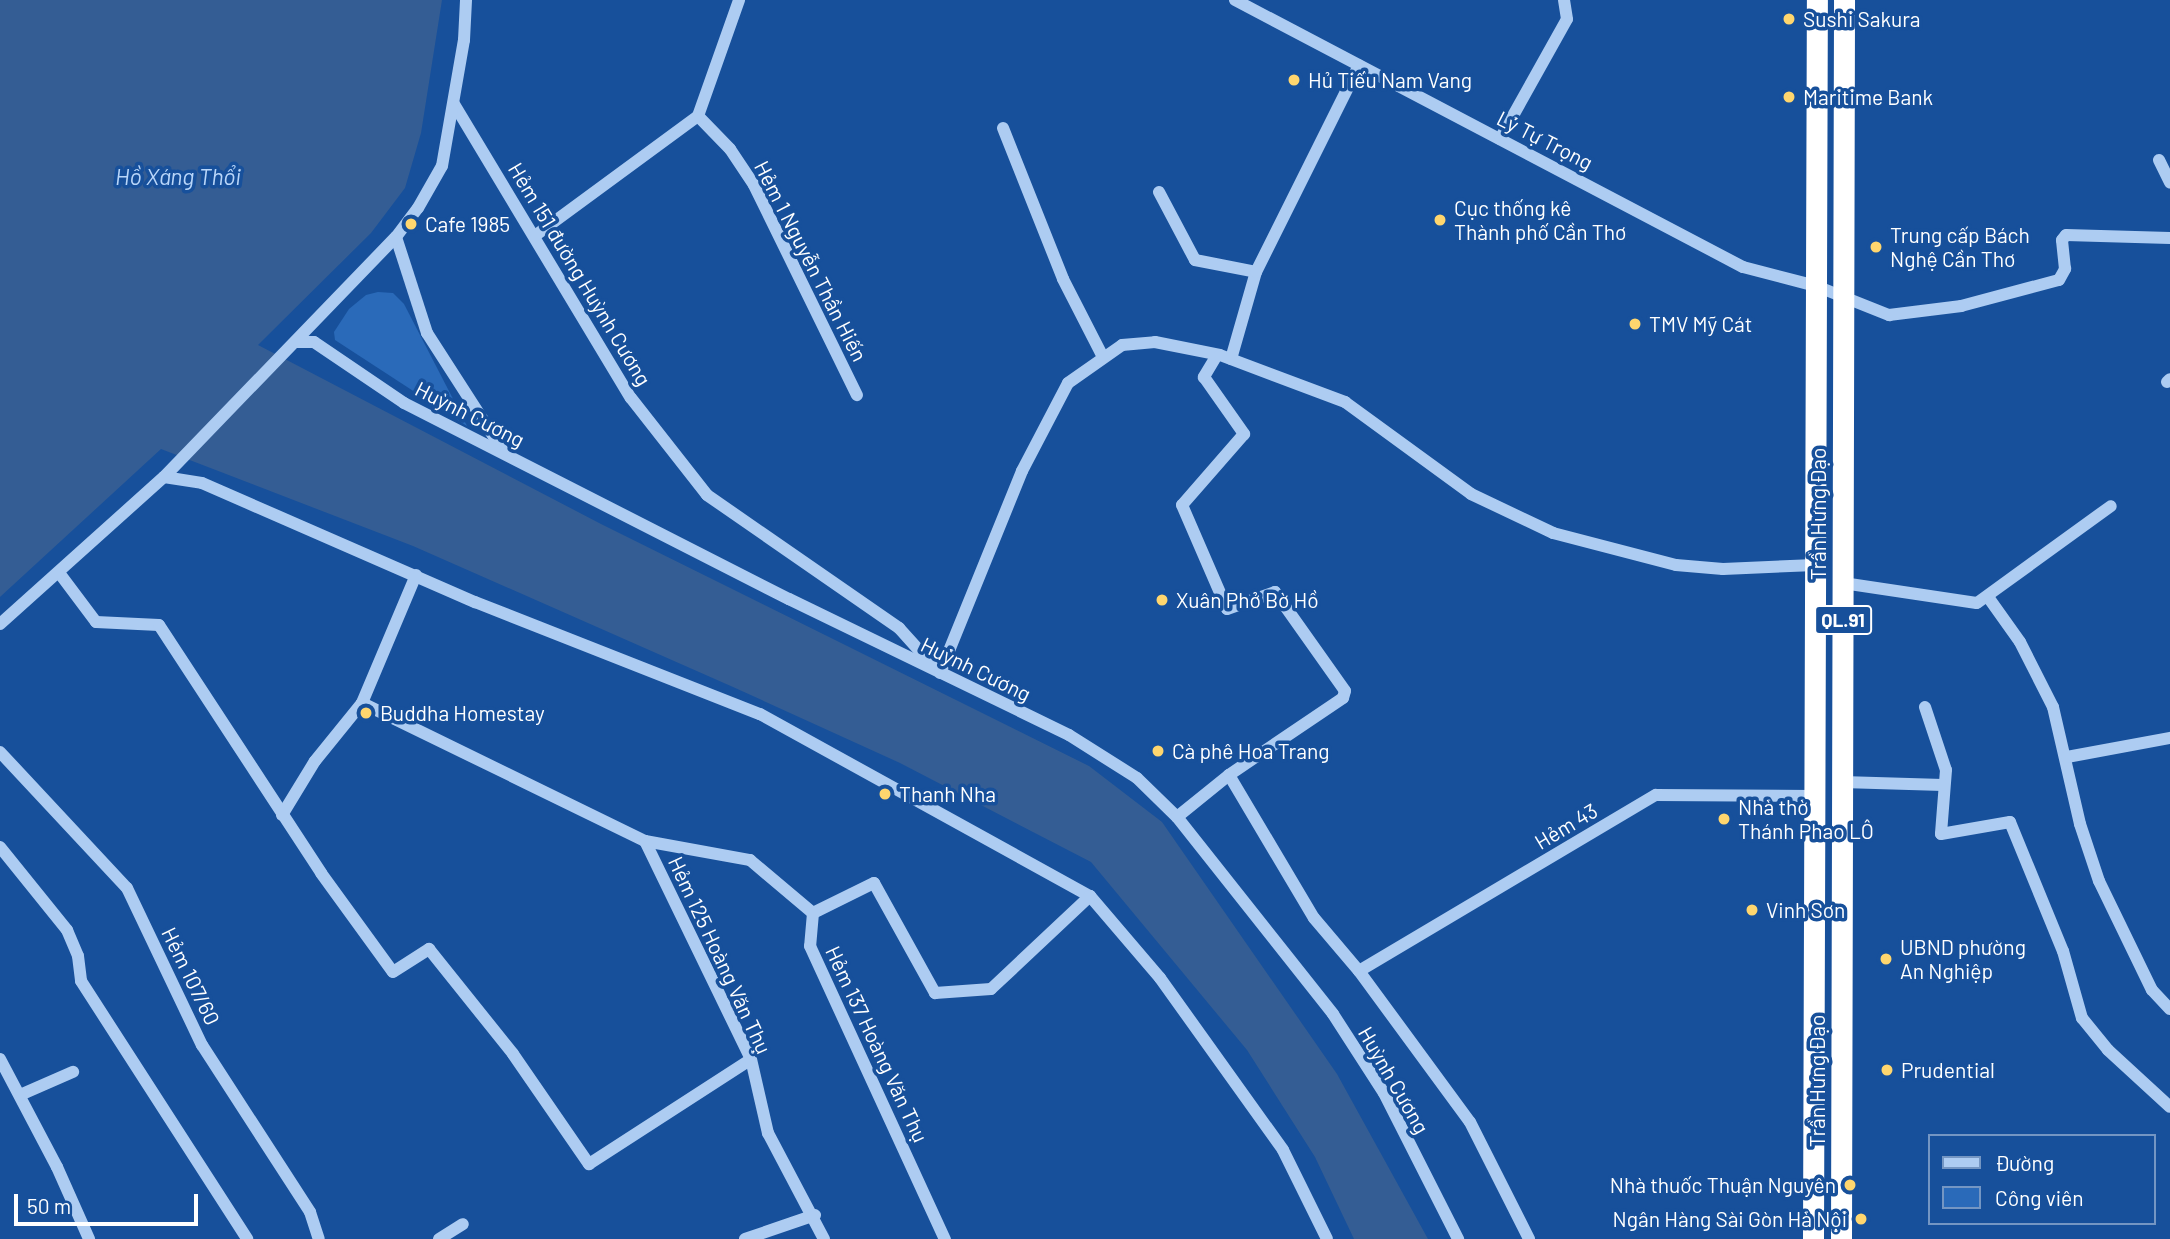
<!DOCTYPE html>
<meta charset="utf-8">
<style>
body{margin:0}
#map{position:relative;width:2170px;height:1239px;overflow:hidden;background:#17509b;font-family:Barlow,sans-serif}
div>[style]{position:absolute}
.green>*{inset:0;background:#2a6ab9}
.water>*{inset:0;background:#345d94}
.minor>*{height:12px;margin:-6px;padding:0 6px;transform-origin:6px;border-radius:6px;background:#adccf2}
.highway>*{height:21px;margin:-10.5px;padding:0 10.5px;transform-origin:10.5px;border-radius:10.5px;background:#fff}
.dots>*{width:19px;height:19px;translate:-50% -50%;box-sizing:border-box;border:4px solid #17509b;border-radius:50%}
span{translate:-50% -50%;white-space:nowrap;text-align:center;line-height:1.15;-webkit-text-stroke:7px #17509b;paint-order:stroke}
.shield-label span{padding:2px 5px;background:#17509b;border:2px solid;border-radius:5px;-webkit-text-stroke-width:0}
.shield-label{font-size:19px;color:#fff;font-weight:700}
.poi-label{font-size:21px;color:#fff}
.left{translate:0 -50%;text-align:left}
.right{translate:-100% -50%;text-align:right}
.street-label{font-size:21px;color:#fff}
.water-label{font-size:23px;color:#b9d6f9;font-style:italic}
.legend{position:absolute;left:1928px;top:1134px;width:228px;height:91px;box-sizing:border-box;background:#17509b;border:2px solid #7496c3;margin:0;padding:9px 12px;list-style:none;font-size:21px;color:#fff}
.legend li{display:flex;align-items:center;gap:14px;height:35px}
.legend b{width:35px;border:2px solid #7496c3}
.scale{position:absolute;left:14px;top:1194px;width:184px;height:32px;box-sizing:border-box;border:4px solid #fff;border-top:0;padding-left:9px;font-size:21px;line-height:24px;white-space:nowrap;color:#fff;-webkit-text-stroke:5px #17509b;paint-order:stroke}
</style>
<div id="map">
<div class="green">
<div style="clip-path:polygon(378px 292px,393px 293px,404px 304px,467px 426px,335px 340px,334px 332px,349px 309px,366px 295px)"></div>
</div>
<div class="water">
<div style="clip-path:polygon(0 0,442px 0,421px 133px,405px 188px,371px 233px,258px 345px,601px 524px,1089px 766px,1162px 822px,1337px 1074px,1428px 1239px,1354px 1239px,1315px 1157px,1247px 1050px,1091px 862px,900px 763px,733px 687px,413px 546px,161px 449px,0 597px)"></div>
</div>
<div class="minor">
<div style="left:1235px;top:0;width:574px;rotate:27.73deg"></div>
<div style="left:1743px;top:267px;width:75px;rotate:14.6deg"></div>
<div style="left:1816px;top:286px;width:79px;rotate:21.7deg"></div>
<div style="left:1889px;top:315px;width:73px;rotate:-7.1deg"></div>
<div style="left:1961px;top:306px;width:101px;rotate:-14.9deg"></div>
<div style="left:2059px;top:280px;width:13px;rotate:-61deg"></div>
<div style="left:2065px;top:269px;width:29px;rotate:-96deg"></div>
<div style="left:2062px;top:240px;width:6px;rotate:-51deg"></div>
<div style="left:2066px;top:235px;width:104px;rotate:1.7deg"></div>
<div style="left:454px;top:104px;width:343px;rotate:59deg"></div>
<div style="left:631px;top:398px;width:123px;rotate:51.9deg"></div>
<div style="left:707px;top:495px;width:234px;rotate:34.7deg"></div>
<div style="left:899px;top:628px;width:54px;rotate:48deg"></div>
<div style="left:698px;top:116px;width:46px;rotate:45.9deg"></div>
<div style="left:730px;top:149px;width:43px;rotate:56.3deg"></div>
<div style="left:754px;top:185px;width:234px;rotate:63.9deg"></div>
<div style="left:1003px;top:128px;width:162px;rotate:68.3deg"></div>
<div style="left:1063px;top:279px;width:88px;rotate:62.9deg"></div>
<div style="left:1500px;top:139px;width:137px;rotate:-60.8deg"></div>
<div style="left:1567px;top:19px;width:19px;rotate:-99deg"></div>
<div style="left:2159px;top:160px;width:25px;rotate:64deg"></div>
<div style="left:1159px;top:192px;width:77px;rotate:62.1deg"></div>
<div style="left:1195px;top:260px;width:62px;rotate:11.1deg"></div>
<div style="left:536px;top:235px;width:201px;rotate:-36.3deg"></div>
<div style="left:698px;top:116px;width:123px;rotate:-70.5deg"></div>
<div style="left:396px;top:237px;width:101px;rotate:72.1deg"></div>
<div style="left:427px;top:333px;width:140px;rotate:57.2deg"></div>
<div style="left:296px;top:342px;width:18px"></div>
<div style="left:314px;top:342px;width:109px;rotate:34.1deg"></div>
<div style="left:404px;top:403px;width:432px;rotate:27deg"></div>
<div style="left:789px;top:599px;width:311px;rotate:25.9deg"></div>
<div style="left:1069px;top:735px;width:80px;rotate:32.3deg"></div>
<div style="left:1137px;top:778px;width:56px;rotate:44.3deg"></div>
<div style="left:1177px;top:817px;width:251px;rotate:51.6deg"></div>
<div style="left:1333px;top:1014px;width:94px;rotate:57.2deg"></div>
<div style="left:1384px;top:1093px;width:164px;rotate:63.1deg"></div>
<div style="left:1217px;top:355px;width:26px;rotate:121deg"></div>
<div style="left:1204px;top:377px;width:70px;rotate:54.9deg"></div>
<div style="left:1244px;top:434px;width:94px;rotate:131.1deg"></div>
<div style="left:1182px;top:505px;width:113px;rotate:66.6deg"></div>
<div style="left:1227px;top:609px;width:51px;rotate:-19.5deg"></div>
<div style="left:1275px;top:592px;width:121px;rotate:54.7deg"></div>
<div style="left:1345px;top:691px;width:7px;rotate:106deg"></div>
<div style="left:1343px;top:698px;width:138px;rotate:146deg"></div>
<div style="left:1229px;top:775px;width:166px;rotate:59.3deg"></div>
<div style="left:1314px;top:918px;width:70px;rotate:49.7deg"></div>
<div style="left:1359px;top:971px;width:187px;rotate:53.7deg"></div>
<div style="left:1470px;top:1122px;width:131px;rotate:63.2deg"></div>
<div style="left:1231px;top:359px;width:91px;rotate:-74deg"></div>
<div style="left:1256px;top:272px;width:231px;rotate:-63.5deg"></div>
<div style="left:2167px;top:382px;width:4px;rotate:-45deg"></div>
<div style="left:164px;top:477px;width:38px;rotate:9deg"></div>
<div style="left:202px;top:483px;width:298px;rotate:23.6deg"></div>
<div style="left:475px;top:602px;width:306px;rotate:21.5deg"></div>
<div style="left:760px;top:714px;width:377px;rotate:28.9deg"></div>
<div style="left:1090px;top:896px;width:108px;rotate:49.5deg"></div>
<div style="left:1160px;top:978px;width:211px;rotate:54.4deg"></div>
<div style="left:1283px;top:1150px;width:99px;rotate:63.7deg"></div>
<div style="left:60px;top:574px;width:60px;rotate:53.1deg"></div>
<div style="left:96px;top:622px;width:63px;rotate:2.7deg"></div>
<div style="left:159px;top:625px;width:296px;rotate:56.8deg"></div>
<div style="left:321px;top:873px;width:122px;rotate:54deg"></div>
<div style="left:393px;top:972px;width:43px;rotate:-32.6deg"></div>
<div style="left:429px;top:949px;width:134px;rotate:51.3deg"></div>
<div style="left:513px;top:1054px;width:134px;rotate:55.4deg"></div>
<div style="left:589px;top:1164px;width:193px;rotate:-32.9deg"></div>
<div style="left:416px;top:575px;width:139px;rotate:112.9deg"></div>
<div style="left:362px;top:703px;width:315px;rotate:26deg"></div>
<div style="left:645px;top:841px;width:107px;rotate:10.3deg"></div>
<div style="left:750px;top:860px;width:82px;rotate:40.1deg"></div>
<div style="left:813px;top:913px;width:33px;rotate:95deg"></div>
<div style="left:810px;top:946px;width:323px;rotate:65.3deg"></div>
<div style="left:1843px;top:583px;width:135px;rotate:8.5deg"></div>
<div style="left:1977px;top:603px;width:165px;rotate:-35.9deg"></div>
<div style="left:1988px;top:597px;width:55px;rotate:54.6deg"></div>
<div style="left:2020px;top:642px;width:73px;rotate:63.1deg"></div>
<div style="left:2053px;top:707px;width:120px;rotate:77deg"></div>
<div style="left:2080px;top:824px;width:60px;rotate:71.6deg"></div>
<div style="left:2099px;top:881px;width:121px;rotate:64.1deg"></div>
<div style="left:2152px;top:990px;width:26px;rotate:47deg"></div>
<div style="left:0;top:624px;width:220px;rotate:-41.9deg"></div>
<div style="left:164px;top:477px;width:334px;rotate:-46deg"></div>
<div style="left:396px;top:237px;width:36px;rotate:-53deg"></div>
<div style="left:418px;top:208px;width:48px;rotate:-60.3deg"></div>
<div style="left:442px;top:166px;width:128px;rotate:-80.1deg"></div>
<div style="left:464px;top:40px;width:40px;rotate:-87.1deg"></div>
<div style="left:940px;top:673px;width:218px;rotate:-67.9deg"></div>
<div style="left:1022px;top:471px;width:99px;rotate:-62.4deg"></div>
<div style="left:1068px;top:383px;width:66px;rotate:-35.1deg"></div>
<div style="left:1122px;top:345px;width:33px;rotate:-5deg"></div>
<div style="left:1155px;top:342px;width:66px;rotate:11.3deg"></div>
<div style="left:1220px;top:355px;width:134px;rotate:20.6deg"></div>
<div style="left:1345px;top:402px;width:156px;rotate:36.1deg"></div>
<div style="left:1471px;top:494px;width:91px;rotate:25.4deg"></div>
<div style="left:1553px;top:533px;width:127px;rotate:14.6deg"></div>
<div style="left:1676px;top:565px;width:47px;rotate:4.9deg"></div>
<div style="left:1723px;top:569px;width:92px;rotate:-2.5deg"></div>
<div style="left:1925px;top:707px;width:66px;rotate:71.6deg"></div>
<div style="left:1946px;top:770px;width:64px;rotate:94.5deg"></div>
<div style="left:1941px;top:834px;width:70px;rotate:-9.9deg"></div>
<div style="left:2010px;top:822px;width:139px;rotate:67.7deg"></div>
<div style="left:2063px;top:951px;width:70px;rotate:74.2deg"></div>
<div style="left:2082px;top:1018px;width:41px;rotate:50.9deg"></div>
<div style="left:2108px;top:1050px;width:84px;rotate:42.6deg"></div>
<div style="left:0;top:752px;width:186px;rotate:47deg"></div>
<div style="left:127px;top:888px;width:174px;rotate:64.5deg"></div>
<div style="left:202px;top:1045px;width:199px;rotate:57.1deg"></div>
<div style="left:310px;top:1212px;width:28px;rotate:72deg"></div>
<div style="left:2067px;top:757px;width:105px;rotate:-10.5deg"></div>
<div style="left:1842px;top:782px;width:101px;rotate:1.7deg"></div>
<div style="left:282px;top:815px;width:63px;rotate:-58.6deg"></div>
<div style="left:315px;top:761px;width:75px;rotate:-51deg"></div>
<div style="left:1177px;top:817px;width:67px;rotate:-38.9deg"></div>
<div style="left:645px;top:841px;width:242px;rotate:64.1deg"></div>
<div style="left:751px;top:1059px;width:76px;rotate:77.1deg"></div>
<div style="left:768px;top:1133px;width:120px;rotate:62.2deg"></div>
<div style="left:0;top:847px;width:107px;rotate:51.1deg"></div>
<div style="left:67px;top:930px;width:28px;rotate:67deg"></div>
<div style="left:78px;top:956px;width:25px;rotate:83deg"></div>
<div style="left:81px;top:981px;width:307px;rotate:57.2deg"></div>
<div style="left:813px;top:913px;width:68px;rotate:-26.2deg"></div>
<div style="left:874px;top:883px;width:126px;rotate:61deg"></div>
<div style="left:935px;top:993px;width:56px;rotate:-4.1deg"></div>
<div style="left:991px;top:989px;width:136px;rotate:-43.2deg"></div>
<div style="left:1359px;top:971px;width:345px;rotate:-30.7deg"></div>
<div style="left:1656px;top:795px;width:158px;rotate:0.4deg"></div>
<div style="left:0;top:1059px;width:122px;rotate:62.2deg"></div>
<div style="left:57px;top:1167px;width:79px;rotate:66deg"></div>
<div style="left:20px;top:1095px;width:58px;rotate:-23.5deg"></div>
<div style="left:439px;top:1239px;width:28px;rotate:-32deg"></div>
<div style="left:745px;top:1239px;width:74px;rotate:-18.9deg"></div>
</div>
<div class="highway">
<div style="left:1813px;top:1239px;width:1239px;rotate:-89.82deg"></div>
<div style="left:1841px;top:1239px;width:1239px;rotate:-89.86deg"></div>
</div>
<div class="dots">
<div style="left:1789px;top:19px;background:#ffd66e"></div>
<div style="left:1294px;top:80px;background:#ffd66e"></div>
<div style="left:1789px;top:97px;background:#ffd66e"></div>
<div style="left:1440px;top:220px;background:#ffd66e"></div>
<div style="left:411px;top:224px;background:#ffd66e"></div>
<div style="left:1876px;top:247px;background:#ffd66e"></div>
<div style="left:1635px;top:324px;background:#ffd66e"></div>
<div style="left:1162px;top:600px;background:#ffd66e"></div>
<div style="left:366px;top:713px;background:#ffd66e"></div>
<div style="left:1158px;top:751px;background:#ffd66e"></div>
<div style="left:885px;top:794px;background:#ffd66e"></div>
<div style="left:1724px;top:819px;background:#ffd66e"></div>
<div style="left:1752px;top:910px;background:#ffd66e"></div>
<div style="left:1886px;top:959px;background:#ffd66e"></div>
<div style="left:1887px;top:1070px;background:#ffd66e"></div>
<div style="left:1850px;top:1185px;background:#ffd66e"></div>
<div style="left:1861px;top:1219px;background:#ffd66e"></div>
</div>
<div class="shield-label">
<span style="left:1843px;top:620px">QL.91</span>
</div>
<div class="poi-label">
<span class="left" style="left:1803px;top:19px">Sushi Sakura</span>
<span class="left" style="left:1308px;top:80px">Hủ Tiếu Nam Vang</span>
<span class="left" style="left:1803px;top:97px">Maritime Bank</span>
<span class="left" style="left:1454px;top:220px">Cục thống kê<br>Thành phố Cần Thơ</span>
<span class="left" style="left:425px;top:224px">Cafe 1985</span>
<span class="left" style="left:1890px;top:247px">Trung cấp Bách<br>Nghệ Cần Thơ</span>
<span class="left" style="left:1649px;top:324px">TMV Mỹ Cát</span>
<span class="left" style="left:1176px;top:600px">Xuân Phở Bờ Hồ</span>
<span class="left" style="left:380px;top:713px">Buddha Homestay</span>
<span class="left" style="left:1172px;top:751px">Cà phê Hoa Trang</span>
<span class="left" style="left:899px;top:794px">Thanh Nha</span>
<span class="left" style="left:1738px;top:819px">Nhà thờ<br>Thánh Phao LÔ</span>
<span class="left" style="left:1766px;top:910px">Vinh Sơn</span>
<span class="left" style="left:1900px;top:959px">UBND phường<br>An Nghiệp</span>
<span class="left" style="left:1901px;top:1070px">Prudential</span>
<span class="right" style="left:1836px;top:1185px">Nhà thuốc Thuận Nguyên</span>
<span class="right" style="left:1847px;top:1219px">Ngân Hàng Sài Gòn Hà Nội</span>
</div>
<div class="street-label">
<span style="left:1545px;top:140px;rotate:27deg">Lý Tự Trọng</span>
<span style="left:811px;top:261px;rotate:63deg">Hẻm 1 Nguyễn Thần Hiến</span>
<span style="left:580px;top:274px;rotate:59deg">Hẻm 151 đường Huỳnh Cương</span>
<span style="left:470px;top:414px;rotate:27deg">Huỳnh Cương</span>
<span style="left:1818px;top:514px;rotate:-90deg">Trần Hưng Đạo</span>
<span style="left:976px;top:669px;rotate:26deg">Huỳnh Cương</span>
<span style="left:1566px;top:826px;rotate:-31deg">Hẻm 43</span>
<span style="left:720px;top:955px;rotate:65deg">Hẻm 125 Hoàng Văn Thụ</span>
<span style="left:191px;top:976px;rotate:64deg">Hẻm 107/60</span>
<span style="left:877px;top:1044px;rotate:65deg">Hẻm 137 Hoàng Văn Thụ</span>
<span style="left:1394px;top:1080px;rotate:60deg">Huỳnh Cương</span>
<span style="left:1817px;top:1081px;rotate:-90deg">Trần Hưng Đạo</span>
</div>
<div class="water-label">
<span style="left:178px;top:176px">Hồ Xáng Thổi</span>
</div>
<ul class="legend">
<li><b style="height:9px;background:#adccf2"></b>Đường</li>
<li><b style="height:19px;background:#2a6ab9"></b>Công viên</li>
</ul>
<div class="scale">50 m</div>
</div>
